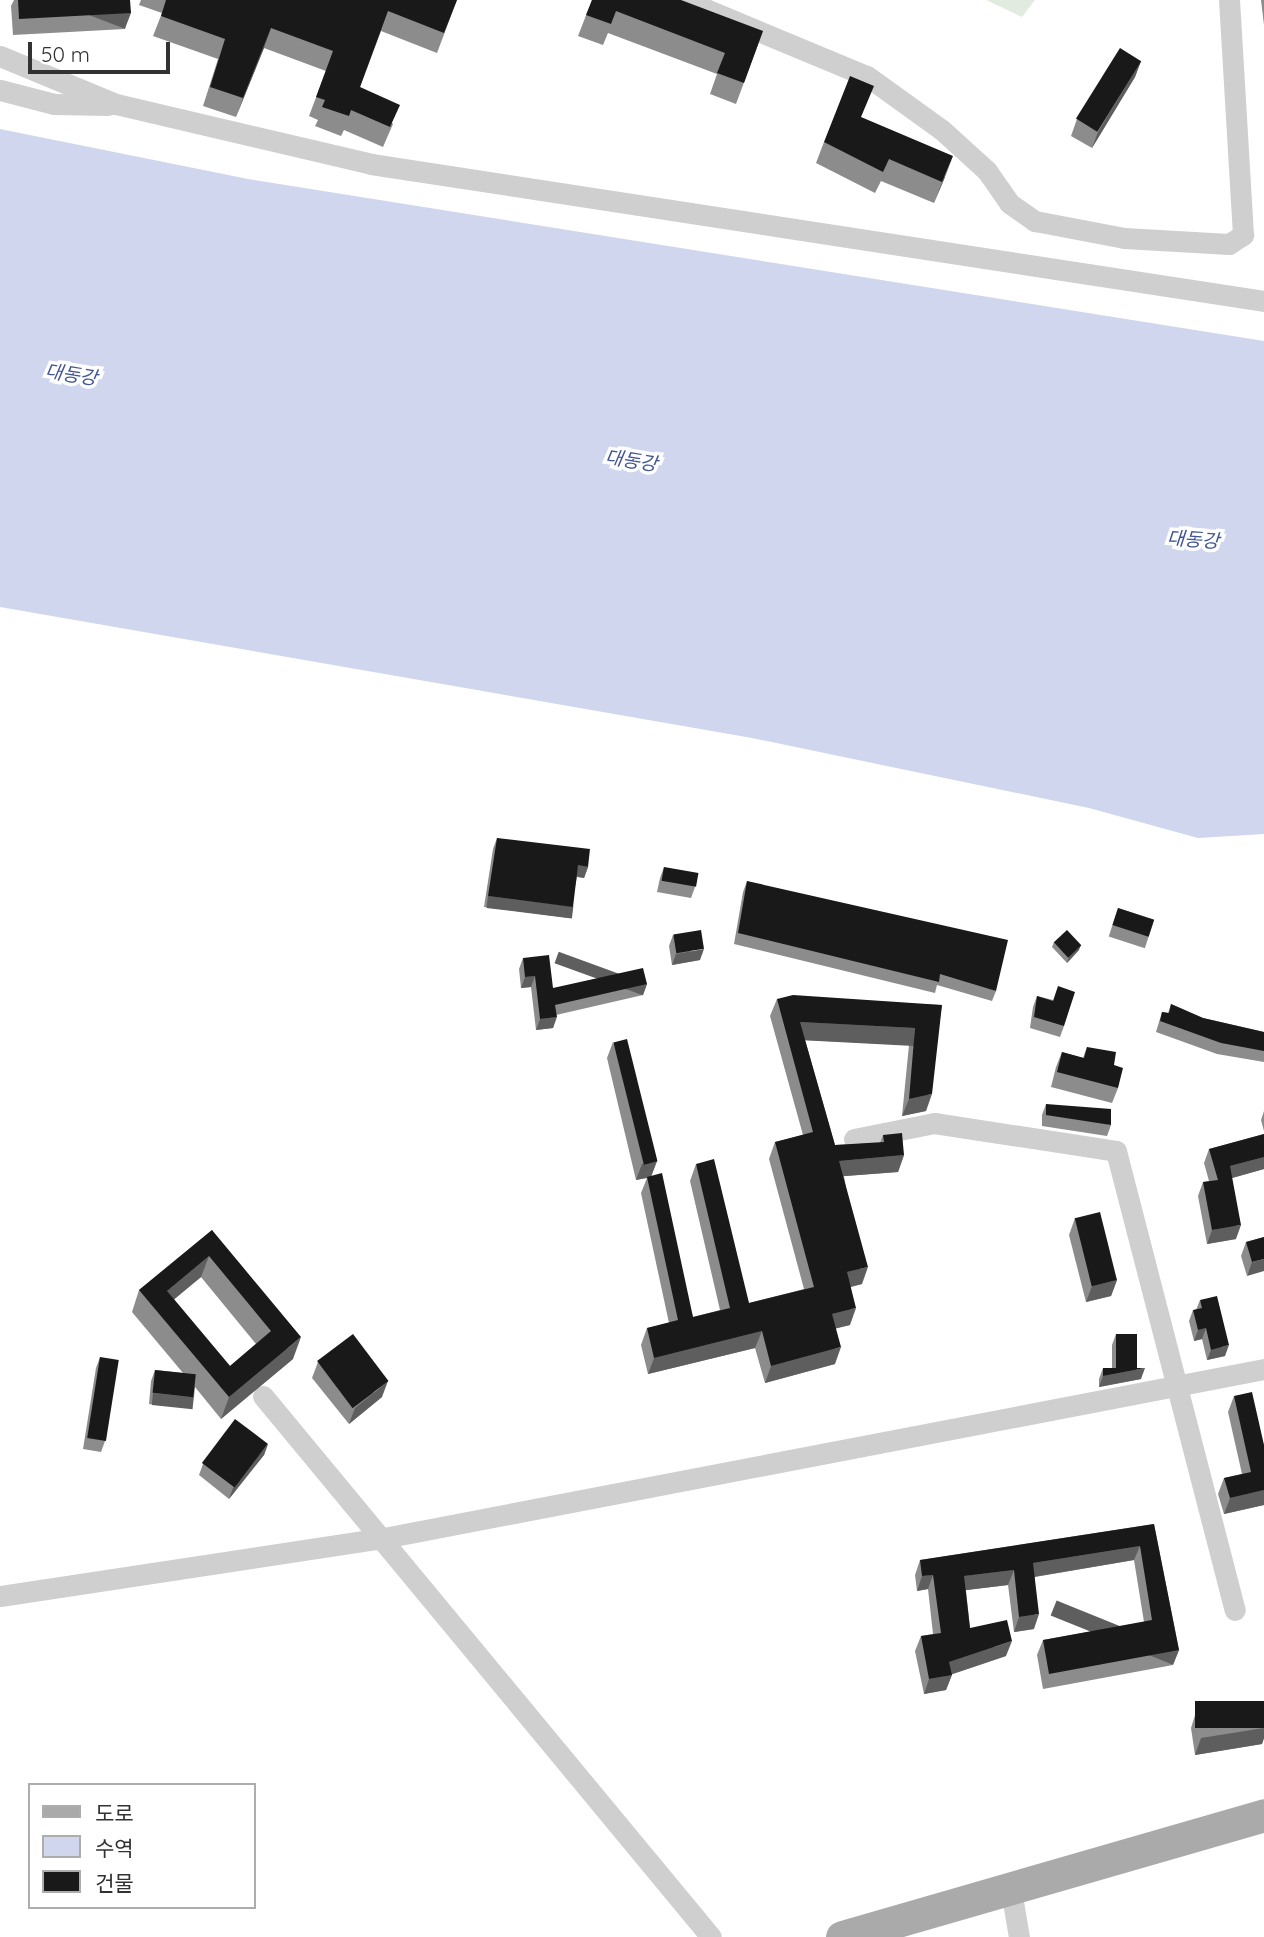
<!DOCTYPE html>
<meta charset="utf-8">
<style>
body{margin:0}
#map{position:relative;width:1264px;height:1937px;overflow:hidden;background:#fff;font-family:Quicksand,"Noto Sans KR",sans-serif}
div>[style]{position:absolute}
.green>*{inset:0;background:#e1ebdf}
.water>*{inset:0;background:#cfd6ed}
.minor>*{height:21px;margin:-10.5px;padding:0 10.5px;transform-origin:10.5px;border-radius:10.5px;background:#cfcfcf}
.primary>*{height:33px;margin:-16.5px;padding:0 16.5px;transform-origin:16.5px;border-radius:16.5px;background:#aaa}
.wall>*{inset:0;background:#8c8c8c;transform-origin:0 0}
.shaded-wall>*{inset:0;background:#5e5e5e;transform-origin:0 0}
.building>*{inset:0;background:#191919;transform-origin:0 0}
span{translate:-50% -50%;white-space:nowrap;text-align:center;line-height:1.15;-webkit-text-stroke:7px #fff;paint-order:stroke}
.water-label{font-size:19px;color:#415594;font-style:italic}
.legend{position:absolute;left:28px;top:1783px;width:228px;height:126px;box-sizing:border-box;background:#fff;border:2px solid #adadad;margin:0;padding:9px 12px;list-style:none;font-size:21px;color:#323232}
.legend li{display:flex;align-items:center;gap:14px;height:35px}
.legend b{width:35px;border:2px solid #adadad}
.scale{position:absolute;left:28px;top:42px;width:142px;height:32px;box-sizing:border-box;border:4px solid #323232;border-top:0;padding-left:9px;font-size:21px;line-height:24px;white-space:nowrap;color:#323232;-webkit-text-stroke:5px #fff;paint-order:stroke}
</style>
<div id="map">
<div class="green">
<div style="clip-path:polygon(986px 0,1035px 0,1022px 17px)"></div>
</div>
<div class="water">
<div style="clip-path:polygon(0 129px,248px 179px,1264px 341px,1264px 834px,1198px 838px,1089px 808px,752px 738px,0 607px)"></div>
</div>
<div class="minor">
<div style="left:684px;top:0;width:198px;rotate:22.6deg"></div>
<div style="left:867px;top:76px;width:92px;rotate:35.8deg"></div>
<div style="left:942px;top:130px;width:61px;rotate:42.3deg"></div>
<div style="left:987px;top:171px;width:39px;rotate:55deg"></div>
<div style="left:1009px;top:203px;width:32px;rotate:35deg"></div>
<div style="left:1035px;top:221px;width:91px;rotate:10.8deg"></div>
<div style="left:1124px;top:238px;width:105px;rotate:3.3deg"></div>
<div style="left:1229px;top:244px;width:17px;rotate:-33deg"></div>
<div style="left:1243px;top:235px;width:235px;rotate:-93.4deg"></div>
<div style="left:0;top:56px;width:126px;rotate:22.5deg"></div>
<div style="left:116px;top:104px;width:262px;rotate:13.2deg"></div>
<div style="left:371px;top:164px;width:903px;rotate:8.72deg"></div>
<div style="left:0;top:90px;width:56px;rotate:14.5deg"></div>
<div style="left:54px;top:104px;width:54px;rotate:1.1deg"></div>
<div style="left:854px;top:1139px;width:82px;rotate:-11.3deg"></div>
<div style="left:934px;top:1123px;width:184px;rotate:8.7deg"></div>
<div style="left:1116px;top:1151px;width:474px;rotate:75.5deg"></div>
<div style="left:263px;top:1396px;width:702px;rotate:50.37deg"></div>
<div style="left:0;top:1596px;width:388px;rotate:-8.6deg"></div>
<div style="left:384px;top:1538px;width:896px;rotate:-10.87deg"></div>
<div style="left:1010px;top:1884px;width:54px;rotate:80.4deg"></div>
</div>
<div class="primary">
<div style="left:842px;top:1937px;width:439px;rotate:-16.1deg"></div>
</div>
<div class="wall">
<div style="clip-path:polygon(14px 0,130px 0,125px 29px,13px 35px,11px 6px)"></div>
<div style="clip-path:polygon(141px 0,457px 0,437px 53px,381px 31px,360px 87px,393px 124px,383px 147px,344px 130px,341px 136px,315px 126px,318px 120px,309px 116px,326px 71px,264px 48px,236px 117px,203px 106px,218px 59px,153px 36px,162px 13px,139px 5px)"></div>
<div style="clip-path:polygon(592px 0,763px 31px,736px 104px,710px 94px,717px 74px,608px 33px,603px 45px,578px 36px)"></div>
<div style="clip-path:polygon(1261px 0,1264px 0,1264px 25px)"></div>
<div style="clip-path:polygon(1141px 61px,1135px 77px,1092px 148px,1071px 136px,1077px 119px)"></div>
<div style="clip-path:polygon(862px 118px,945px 177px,934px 203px,881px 181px,875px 193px,816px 163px,824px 142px)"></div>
<div style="clip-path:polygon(497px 838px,588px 867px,584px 878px,577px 877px,569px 918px,484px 907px,493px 849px)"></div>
<div style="clip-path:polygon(664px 867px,695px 887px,691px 898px,657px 892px,660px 878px)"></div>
<div style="clip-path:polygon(747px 881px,996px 991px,992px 1001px,937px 985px,935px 993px,734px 944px,743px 892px)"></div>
<div style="left:1118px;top:908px;width:38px;height:30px;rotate:18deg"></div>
<div style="clip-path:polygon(673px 935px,700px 960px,672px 965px,669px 946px)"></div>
<div style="clip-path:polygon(1054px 942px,1079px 950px,1067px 963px,1052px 947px)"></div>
<div style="clip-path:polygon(523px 958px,553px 988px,647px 984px,643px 995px,556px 1015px,553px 1028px,536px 1030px,531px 987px,521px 988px,519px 969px)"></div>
<div style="clip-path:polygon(1037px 996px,1053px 1000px,1064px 1026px,1060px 1037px,1030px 1028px,1033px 1007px)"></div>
<div style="clip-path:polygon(777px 999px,942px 1005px,926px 1111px,902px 1116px,909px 1045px,805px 1040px,835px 1145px,880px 1143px,883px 1135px,904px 1155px,898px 1172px,844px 1176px,862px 1284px,851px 1287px,850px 1325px,836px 1328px,835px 1364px,765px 1383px,755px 1348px,648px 1374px,641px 1345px,647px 1328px,669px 1323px,641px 1193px,647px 1178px,636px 1180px,607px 1058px,613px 1042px,657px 1161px,651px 1176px,693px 1317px,720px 1310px,690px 1181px,696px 1164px,749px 1303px,804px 1289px,769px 1159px,775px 1142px,803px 1135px,770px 1016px)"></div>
<div style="clip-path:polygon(1171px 1004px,1203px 1018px,1264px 1032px,1264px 1062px,1217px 1054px,1156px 1032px,1162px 1012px,1168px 1013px)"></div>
<div style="clip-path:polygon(1087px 1047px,1114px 1065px,1118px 1088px,1112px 1103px,1051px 1087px,1056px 1067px,1062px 1052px,1083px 1058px)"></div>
<div style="clip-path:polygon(1046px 1104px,1111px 1125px,1107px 1136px,1042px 1126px,1042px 1115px)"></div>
<div style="clip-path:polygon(1264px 1111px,1264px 1131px,1261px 1120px)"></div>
<div style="clip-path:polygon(1264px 1134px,1264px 1169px,1232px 1178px,1236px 1239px,1207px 1244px,1198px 1196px,1203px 1182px,1209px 1181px,1204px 1163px,1209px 1149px)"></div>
<div style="clip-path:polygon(1075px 1218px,1117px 1280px,1111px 1296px,1086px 1302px,1069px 1235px)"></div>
<div style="clip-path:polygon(evenodd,212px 1230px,293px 1359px,221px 1419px,195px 1387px,194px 1397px,190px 1408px,149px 1404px,151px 1381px,155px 1370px,183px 1373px,132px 1312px,139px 1290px,212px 1230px,201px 1277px,256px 1344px,230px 1366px,174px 1299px,201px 1277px)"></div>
<div style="clip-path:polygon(1264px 1237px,1247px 1276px,1241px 1256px,1246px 1242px)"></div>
<div style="clip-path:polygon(1200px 1300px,1225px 1356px,1207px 1360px,1202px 1339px,1194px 1341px,1189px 1321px,1193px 1310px,1196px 1310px)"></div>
<div style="clip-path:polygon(1116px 1334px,1137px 1368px,1141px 1379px,1099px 1387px,1099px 1379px,1103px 1368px,1112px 1368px,1112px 1345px)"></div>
<div style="clip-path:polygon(100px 1357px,105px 1441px,101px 1452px,83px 1449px,96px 1368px)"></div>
<div style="clip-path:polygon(318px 1362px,382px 1397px,349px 1424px,312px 1378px)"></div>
<div style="clip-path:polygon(1234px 1396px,1264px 1445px,1264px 1505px,1224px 1514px,1218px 1494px,1224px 1478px,1242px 1474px,1228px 1412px)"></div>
<div style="clip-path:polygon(268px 1444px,264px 1455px,229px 1499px,199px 1475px,203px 1464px)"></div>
<div style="clip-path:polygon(1154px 1524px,1179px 1650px,1173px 1665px,1043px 1689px,1037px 1655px,1043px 1640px,1144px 1622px,1134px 1560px,1035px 1577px,1034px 1629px,1014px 1632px,1008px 1585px,966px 1590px,970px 1628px,1006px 1656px,952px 1674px,946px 1690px,924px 1694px,915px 1651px,921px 1636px,933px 1634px,928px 1589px,917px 1591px,915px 1575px,920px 1560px)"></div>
<div style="clip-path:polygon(1264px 1701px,1264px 1738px,1262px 1744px,1195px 1755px,1191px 1728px,1196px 1712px)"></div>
</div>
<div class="shaded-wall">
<div style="left:131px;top:13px;width:17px;height:112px;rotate:111deg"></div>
<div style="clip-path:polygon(271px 28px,264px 48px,236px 117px,243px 98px)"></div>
<div style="clip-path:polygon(1141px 61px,1135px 77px,1092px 148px,1098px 132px)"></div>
<div style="clip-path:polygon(953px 156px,945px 177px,934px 203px,942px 182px)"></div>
<div style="clip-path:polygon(578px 865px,588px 867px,584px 878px,574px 876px)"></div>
<div style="left:488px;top:896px;width:86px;height:12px;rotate:7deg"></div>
<div style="clip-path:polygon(1081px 945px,1079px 950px,1067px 963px,1069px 957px)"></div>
<div style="clip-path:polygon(704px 949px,700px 960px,672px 965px,676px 954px)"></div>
<div style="clip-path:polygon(535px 976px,531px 987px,521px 988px,525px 977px)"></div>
<div style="left:647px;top:984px;width:12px;height:94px;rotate:110deg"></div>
<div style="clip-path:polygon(557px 1017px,553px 1028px,536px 1030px,540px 1019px)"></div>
<div style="left:800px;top:1022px;width:115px;height:18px;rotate:3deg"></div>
<div style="clip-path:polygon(932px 1094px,926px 1111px,902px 1116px,909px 1099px)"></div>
<div style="clip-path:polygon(904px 1155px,898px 1172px,833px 1177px,839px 1161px)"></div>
<div style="clip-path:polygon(1264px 1157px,1264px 1169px,1225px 1180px,1230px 1166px)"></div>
<div style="clip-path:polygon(657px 1161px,651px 1177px,636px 1180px,642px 1164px)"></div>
<div style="clip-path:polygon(1241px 1225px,1236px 1239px,1207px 1244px,1212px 1230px)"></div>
<div style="clip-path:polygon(209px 1256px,201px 1277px,159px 1312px,167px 1291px)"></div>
<div style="clip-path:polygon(1264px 1259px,1264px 1271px,1247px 1276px,1252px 1262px)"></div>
<div style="clip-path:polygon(868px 1267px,862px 1284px,841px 1289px,847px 1272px)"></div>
<div style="clip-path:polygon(1117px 1280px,1111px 1296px,1086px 1302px,1092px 1286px)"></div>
<div style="clip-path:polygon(856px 1308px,850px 1325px,826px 1331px,832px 1314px)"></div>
<div style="clip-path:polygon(1206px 1328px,1202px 1339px,1194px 1341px,1198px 1330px)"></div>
<div style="clip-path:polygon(762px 1331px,755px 1348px,648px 1374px,654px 1358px)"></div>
<div style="clip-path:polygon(301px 1337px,293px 1359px,221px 1419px,229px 1397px)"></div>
<div style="clip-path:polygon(1229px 1345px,1225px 1356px,1207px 1360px,1211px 1350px)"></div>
<div style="clip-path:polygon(841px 1347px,835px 1364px,765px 1383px,771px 1366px)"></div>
<div style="clip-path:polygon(1145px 1368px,1141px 1379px,1099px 1387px,1103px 1376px)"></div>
<div style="clip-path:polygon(388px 1381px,382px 1397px,349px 1424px,355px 1408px)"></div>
<div style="left:153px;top:1393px;width:41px;height:12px;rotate:6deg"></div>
<div style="clip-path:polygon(268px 1444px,264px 1455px,229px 1499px,233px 1488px)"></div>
<div style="clip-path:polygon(1264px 1490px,1264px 1505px,1224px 1514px,1230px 1498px)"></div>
<div style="clip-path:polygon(1140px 1546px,1134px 1560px,1027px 1578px,1033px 1563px)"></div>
<div style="clip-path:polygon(1014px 1570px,1008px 1585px,959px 1591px,964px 1576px)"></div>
<div style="clip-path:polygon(933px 1575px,928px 1589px,917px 1591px,922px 1576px)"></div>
<div style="clip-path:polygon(1039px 1614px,1034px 1629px,1014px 1632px,1019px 1617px)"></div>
<div style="clip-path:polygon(1012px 1641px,1006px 1656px,944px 1677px,949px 1662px)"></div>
<div style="left:1179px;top:1650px;width:16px;height:132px;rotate:112deg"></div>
<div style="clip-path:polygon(952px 1675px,946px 1690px,924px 1694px,929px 1679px)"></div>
<div style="clip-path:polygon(1264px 1728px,1264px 1738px,1262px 1744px,1195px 1755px,1201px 1738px)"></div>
</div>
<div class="building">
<div style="clip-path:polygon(18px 0,130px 0,131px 13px,19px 19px)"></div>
<div style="clip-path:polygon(166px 0,457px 0,444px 33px,388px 11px,360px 87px,400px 105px,390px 127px,351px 110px,349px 116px,322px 107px,325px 100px,316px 97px,333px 51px,271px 28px,243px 98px,210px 87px,225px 39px,161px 16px)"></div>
<div style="clip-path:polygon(592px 0,681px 0,763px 31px,744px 83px,717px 73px,725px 53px,616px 11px,611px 24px,586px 15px)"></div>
<div style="left:1120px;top:48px;width:25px;height:83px;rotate:32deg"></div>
<div style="clip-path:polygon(850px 76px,874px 86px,861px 117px,953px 156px,942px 182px,889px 159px,883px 172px,824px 142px)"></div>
<div style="clip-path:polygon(497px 838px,590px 849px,588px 867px,578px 865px,573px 907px,488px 896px)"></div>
<div style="left:664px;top:867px;width:35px;height:14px;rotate:10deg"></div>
<div style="clip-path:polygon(747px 881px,1008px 940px,996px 991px,940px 974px,939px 982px,738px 933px)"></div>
<div style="left:1118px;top:908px;width:38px;height:18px;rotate:18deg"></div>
<div style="left:701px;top:930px;width:19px;height:28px;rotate:81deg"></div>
<div style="left:1067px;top:930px;width:21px;height:18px;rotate:47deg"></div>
<div style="clip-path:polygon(549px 955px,553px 988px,643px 968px,647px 984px,555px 1005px,557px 1017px,540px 1019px,535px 976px,525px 977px,523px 958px)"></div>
<div style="clip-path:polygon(1058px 986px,1075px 992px,1064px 1026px,1034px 1017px,1037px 996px,1053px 1001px)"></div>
<div style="clip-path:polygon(793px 995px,942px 1005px,932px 1094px,909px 1099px,915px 1028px,800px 1022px,835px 1145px,884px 1142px,883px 1135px,902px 1133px,904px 1155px,839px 1161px,868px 1267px,847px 1272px,856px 1308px,832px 1314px,841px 1347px,771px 1366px,762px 1331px,654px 1358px,647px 1328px,678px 1320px,647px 1177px,662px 1173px,693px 1317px,730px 1308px,696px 1164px,714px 1159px,749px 1303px,814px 1287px,775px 1142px,813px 1132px,777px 999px)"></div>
<div style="clip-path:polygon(1171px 1004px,1203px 1018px,1264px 1032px,1264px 1051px,1221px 1043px,1160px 1021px,1162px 1012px,1169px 1013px)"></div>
<div style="left:627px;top:1039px;width:126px;height:14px;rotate:76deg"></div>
<div style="clip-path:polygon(1087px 1047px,1116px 1052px,1114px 1065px,1123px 1068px,1118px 1088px,1057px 1072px,1062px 1052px,1084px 1058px)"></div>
<div style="clip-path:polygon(1046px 1104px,1111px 1109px,1111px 1125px,1046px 1115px)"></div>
<div style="clip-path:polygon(1264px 1134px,1264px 1157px,1230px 1166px,1241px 1225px,1212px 1230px,1203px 1182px,1218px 1180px,1209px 1149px)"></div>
<div style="left:1100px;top:1212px;width:70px;height:26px;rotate:76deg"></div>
<div style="clip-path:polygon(evenodd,212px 1230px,301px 1337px,229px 1397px,139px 1290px,212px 1230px,209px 1256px,271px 1331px,230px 1366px,167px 1291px,209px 1256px)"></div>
<div style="clip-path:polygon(1264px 1237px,1264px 1259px,1252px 1262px,1246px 1242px)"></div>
<div style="clip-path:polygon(1217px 1296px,1229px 1345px,1211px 1350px,1206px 1328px,1198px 1330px,1193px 1310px,1202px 1308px,1200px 1300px)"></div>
<div style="left:353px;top:1334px;width:59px;height:45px;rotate:53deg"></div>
<div style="clip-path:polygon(1116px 1334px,1137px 1334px,1137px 1368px,1145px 1368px,1103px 1376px,1103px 1368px,1116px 1368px)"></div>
<div style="left:100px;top:1357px;width:19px;height:82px;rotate:9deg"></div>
<div style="left:155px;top:1370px;width:41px;height:23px;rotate:6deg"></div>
<div style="clip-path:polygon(1252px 1392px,1264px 1445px,1264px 1490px,1230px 1498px,1224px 1478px,1251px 1472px,1234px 1396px)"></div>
<div style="left:235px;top:1419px;width:41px;height:55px;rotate:37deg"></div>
<div style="clip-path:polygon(1154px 1524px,1179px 1650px,1049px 1674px,1043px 1640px,1152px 1620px,1140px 1546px,1033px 1563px,1039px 1614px,1019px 1617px,1014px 1570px,964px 1576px,970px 1628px,1007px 1620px,1012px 1641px,949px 1662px,952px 1675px,929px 1679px,921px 1636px,941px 1633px,933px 1575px,922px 1576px,920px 1560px)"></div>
<div style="left:1264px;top:1701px;width:27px;height:69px;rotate:90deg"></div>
</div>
<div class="water-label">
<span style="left:71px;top:375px;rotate:9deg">대동강</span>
<span style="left:631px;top:461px;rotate:9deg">대동강</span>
<span style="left:1193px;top:540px;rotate:4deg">대동강</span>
</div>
<ul class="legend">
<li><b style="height:9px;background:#aaa"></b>도로</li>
<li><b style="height:19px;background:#cfd6ed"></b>수역</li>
<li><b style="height:19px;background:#191919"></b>건물</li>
</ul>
<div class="scale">50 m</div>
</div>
